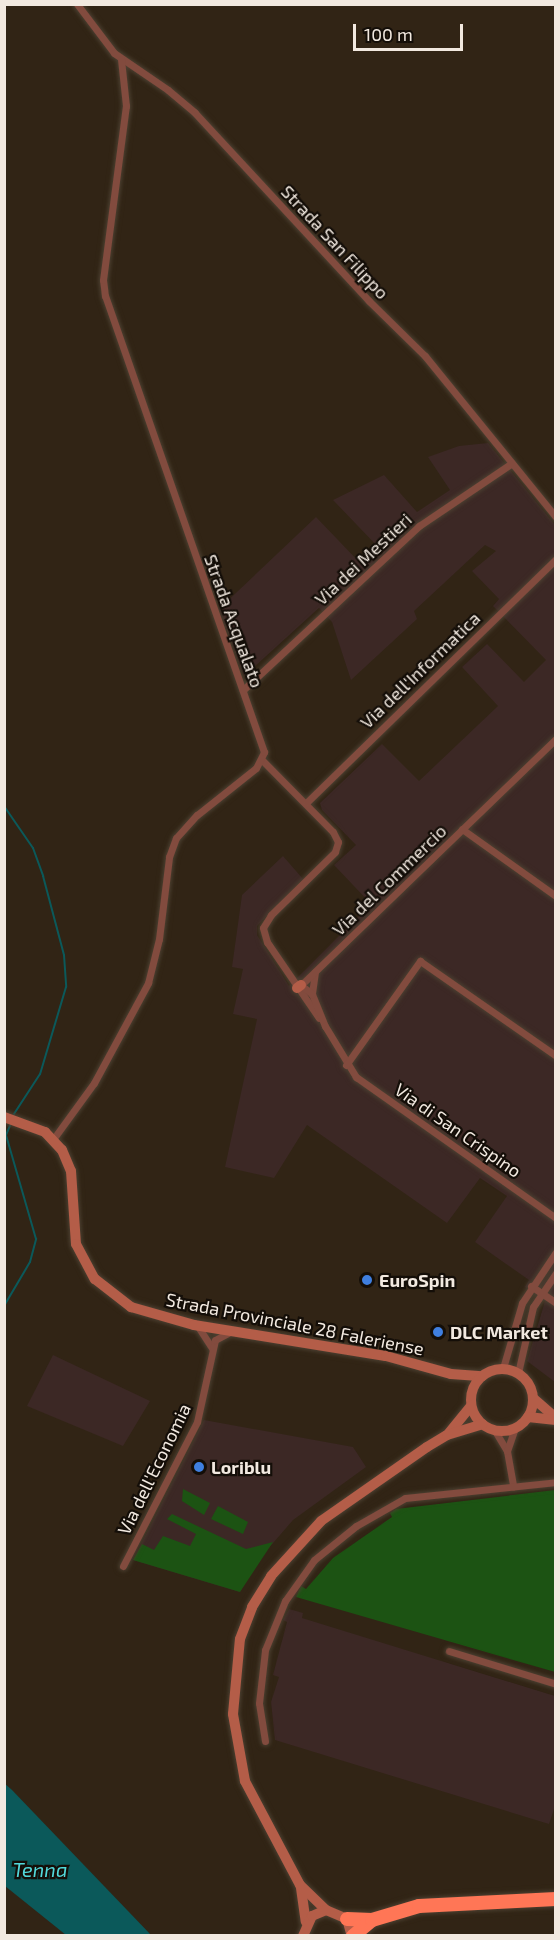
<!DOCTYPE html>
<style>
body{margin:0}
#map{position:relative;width:560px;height:1940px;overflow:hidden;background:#312415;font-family:"Exo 2",sans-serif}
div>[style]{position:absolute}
.industrial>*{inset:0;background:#3c2825}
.green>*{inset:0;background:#1c5313}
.water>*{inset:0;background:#0b595a}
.stream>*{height:2px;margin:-1px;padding:0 1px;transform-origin:1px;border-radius:1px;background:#0b595a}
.roads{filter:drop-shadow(0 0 2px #4c4031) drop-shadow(0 0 2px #4c4031)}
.street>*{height:7px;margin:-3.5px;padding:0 3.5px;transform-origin:3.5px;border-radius:3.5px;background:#824b3e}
.secondary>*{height:10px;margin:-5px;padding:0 5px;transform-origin:5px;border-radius:5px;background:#b45d48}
.secondary>.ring{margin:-5px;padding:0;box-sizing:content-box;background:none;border:10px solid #b45d48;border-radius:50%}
.highway>*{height:14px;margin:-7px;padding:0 7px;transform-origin:7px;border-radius:7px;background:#ff7656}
.dots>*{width:16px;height:16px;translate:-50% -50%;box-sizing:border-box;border:3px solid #140e08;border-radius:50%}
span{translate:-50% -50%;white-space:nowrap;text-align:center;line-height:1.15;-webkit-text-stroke:4.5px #140e08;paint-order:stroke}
.street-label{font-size:18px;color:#f2e9e0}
.poi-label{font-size:18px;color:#f2e9e0;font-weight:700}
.left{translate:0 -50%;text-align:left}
.water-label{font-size:20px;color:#52d8da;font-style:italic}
.frame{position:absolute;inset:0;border:6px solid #f2e9e0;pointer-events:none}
.scale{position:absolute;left:353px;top:24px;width:110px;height:27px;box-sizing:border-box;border:3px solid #f2e9e0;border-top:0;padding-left:8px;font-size:18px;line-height:21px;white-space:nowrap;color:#f2e9e0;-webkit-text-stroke:4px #140e08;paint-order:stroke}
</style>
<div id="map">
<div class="industrial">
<div style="clip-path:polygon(488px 443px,555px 525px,555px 1382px,527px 1361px,545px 1301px,525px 1287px,529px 1280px,475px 1242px,507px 1196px,480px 1178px,447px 1223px,307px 1125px,274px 1178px,225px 1167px,257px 1019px,233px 1014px,243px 969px,232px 967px,242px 895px,283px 856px,303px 879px,257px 926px,257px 935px,289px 986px,371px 904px,334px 865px,356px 845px,322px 810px,320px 803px,382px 744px,419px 781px,498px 706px,462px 667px,487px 644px,524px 682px,546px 660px,493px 606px,499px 599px,472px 571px,496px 551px,485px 545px,414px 611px,417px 619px,351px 680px,332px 622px,319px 608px,244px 676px,219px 609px,316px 517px,362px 565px,379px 548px,333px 500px,384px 475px,417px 512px,450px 490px,428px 457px,459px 446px)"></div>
<div style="clip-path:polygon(53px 1355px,150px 1401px,123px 1446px,27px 1406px)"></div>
<div style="clip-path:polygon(204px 1420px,353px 1447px,366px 1467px,293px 1520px,261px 1557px,240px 1592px,133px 1560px)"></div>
<div style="clip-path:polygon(289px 1609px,303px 1613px,302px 1618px,555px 1696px,556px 1803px,549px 1824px,275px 1740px,271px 1702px,279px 1677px,273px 1675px,287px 1622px,283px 1620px)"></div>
</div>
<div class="green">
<div style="clip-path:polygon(183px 1489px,210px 1503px,204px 1515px,182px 1501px)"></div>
<div style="clip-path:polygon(555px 1490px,555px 1672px,296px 1597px,301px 1586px,306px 1589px,333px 1558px,392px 1517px,390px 1513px,396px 1509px)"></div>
<div style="clip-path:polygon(218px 1506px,248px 1522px,243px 1534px,211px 1519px)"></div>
<div style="clip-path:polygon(172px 1514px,246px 1549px,273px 1542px,240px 1592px,133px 1560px,142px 1544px,154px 1550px,163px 1536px,190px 1546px,196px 1534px,167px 1519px)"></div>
</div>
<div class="water">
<div style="clip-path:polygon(4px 1783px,12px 1790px,151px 1935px,66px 1935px,5px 1886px)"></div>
</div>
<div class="stream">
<div style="left:4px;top:806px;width:51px;rotate:55.4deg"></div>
<div style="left:33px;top:848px;width:30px;rotate:70deg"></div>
<div style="left:43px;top:876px;width:82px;rotate:75.1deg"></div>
<div style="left:64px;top:955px;width:32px;rotate:86deg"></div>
<div style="left:66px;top:987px;width:91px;rotate:106.6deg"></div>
<div style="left:40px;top:1074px;width:51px;rotate:123.1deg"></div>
<div style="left:4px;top:1306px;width:51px;rotate:-59.4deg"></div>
<div style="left:30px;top:1262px;width:24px;rotate:-75deg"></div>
<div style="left:36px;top:1239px;width:108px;rotate:-106.1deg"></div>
<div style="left:6px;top:1135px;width:13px;rotate:-67deg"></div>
</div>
<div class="roads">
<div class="street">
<div style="left:77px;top:4px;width:61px;rotate:52.9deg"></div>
<div style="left:114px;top:53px;width:65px;rotate:34.4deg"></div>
<div style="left:168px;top:90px;width:35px;rotate:40deg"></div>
<div style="left:195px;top:113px;width:256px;rotate:47.2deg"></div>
<div style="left:369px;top:301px;width:78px;rotate:44.5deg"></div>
<div style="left:425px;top:356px;width:208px;rotate:50.9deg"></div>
<div style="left:243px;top:690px;width:241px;rotate:-43deg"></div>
<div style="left:419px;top:526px;width:112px;rotate:-34.1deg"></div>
<div style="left:262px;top:760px;width:101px;rotate:45.4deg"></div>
<div style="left:333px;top:832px;width:11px;rotate:63deg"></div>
<div style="left:338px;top:842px;width:10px;rotate:107deg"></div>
<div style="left:335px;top:852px;width:90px;rotate:135.5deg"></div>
<div style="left:271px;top:915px;width:15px;rotate:122deg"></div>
<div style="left:263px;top:928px;width:15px;rotate:74deg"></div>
<div style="left:267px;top:942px;width:92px;rotate:55.6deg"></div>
<div style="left:306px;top:803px;width:349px;rotate:-44.3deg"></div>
<div style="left:462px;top:829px;width:115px;rotate:35.5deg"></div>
<div style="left:315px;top:972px;width:22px;rotate:98deg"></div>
<div style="left:312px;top:994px;width:35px;rotate:68deg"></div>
<div style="left:325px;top:1026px;width:60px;rotate:58.7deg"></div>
<div style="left:356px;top:1077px;width:245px;rotate:35.2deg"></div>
<div style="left:312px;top:994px;width:14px;rotate:-141deg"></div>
<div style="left:301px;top:985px;width:354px;rotate:-44deg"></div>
<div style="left:346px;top:1065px;width:128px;rotate:-54.6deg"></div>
<div style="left:420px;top:961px;width:166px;rotate:34.9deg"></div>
<div style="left:54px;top:1138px;width:68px;rotate:-54deg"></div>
<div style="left:94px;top:1083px;width:114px;rotate:-61.6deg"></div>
<div style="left:148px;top:983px;width:45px;rotate:-76deg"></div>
<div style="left:159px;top:939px;width:83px;rotate:-83deg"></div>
<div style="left:169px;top:857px;width:20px;rotate:-70deg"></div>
<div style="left:176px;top:838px;width:31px;rotate:-48deg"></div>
<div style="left:197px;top:815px;width:75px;rotate:-38.5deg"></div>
<div style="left:256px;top:768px;width:18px;rotate:-63deg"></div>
<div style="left:264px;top:752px;width:483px;rotate:-109.2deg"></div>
<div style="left:105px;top:296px;width:16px;rotate:-97deg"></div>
<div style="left:103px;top:280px;width:176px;rotate:-82.5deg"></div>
<div style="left:126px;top:106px;width:47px;rotate:-96.1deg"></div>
<div style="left:531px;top:1286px;width:30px;rotate:34deg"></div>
<div style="left:199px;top:1328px;width:24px;rotate:57deg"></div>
<div style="left:503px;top:1368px;width:68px;rotate:-73.7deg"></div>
<div style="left:522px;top:1303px;width:61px;rotate:-56.3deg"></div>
<div style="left:518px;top:1373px;width:68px;rotate:-77.2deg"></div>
<div style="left:533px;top:1307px;width:41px;rotate:-55.9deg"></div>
<div style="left:495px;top:1431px;width:23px;rotate:59deg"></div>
<div style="left:507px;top:1451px;width:36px;rotate:80deg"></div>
<div style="left:507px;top:1451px;width:24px;rotate:-71deg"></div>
<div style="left:123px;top:1566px;width:162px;rotate:-62.8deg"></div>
<div style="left:197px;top:1422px;width:84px;rotate:-77.6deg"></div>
<div style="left:215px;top:1340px;width:15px;rotate:-28deg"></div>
<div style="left:449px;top:1651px;width:112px;rotate:17.1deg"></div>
<div style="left:265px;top:1741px;width:38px;rotate:-99deg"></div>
<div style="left:259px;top:1703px;width:53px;rotate:-83.5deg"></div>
<div style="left:265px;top:1650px;width:53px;rotate:-67.8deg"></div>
<div style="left:285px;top:1601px;width:50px;rotate:-54.7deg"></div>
<div style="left:314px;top:1560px;width:54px;rotate:-39deg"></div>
<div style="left:356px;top:1526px;width:56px;rotate:-29.7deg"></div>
<div style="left:405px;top:1498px;width:152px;rotate:-6deg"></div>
</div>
<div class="secondary">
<div style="left:297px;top:988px;width:5px;rotate:-37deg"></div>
<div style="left:4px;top:1117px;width:44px;rotate:20.1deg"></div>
<div style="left:45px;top:1132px;width:25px;rotate:47deg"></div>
<div style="left:62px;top:1150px;width:23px;rotate:67deg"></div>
<div style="left:71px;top:1171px;width:73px;rotate:86.1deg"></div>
<div style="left:76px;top:1244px;width:40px;rotate:62deg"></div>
<div style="left:95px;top:1279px;width:46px;rotate:37.9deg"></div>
<div style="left:131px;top:1307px;width:66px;rotate:15.9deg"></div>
<div style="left:194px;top:1325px;width:194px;rotate:9.2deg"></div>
<div style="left:386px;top:1356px;width:67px;rotate:15.5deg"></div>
<div style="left:451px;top:1374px;width:31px;rotate:4deg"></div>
<div class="ring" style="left:471px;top:1369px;width:52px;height:52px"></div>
<div style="left:533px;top:1398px;width:30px;rotate:41deg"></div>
<div style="left:528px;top:1417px;width:28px;rotate:6deg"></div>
<div style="left:449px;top:1433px;width:35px;rotate:-51deg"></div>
<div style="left:301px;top:1888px;width:34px;rotate:82deg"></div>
<div style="left:326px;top:1910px;width:36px;rotate:-136deg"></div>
<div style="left:300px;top:1885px;width:118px;rotate:-117.9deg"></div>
<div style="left:245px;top:1781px;width:68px;rotate:-100.2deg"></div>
<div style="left:233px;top:1714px;width:75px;rotate:-84.7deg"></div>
<div style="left:240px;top:1639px;width:34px;rotate:-69deg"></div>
<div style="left:252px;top:1607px;width:36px;rotate:-58deg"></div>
<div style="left:271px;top:1576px;width:74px;rotate:-47.7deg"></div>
<div style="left:321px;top:1521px;width:129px;rotate:-34.9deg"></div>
<div style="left:427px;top:1447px;width:23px;rotate:-31deg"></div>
<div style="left:447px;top:1435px;width:37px;rotate:-17deg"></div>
<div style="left:303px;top:1936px;width:22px;rotate:-66deg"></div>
<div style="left:312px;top:1916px;width:15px;rotate:-23deg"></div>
<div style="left:326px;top:1910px;width:23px;rotate:23deg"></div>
<div style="left:347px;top:1919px;width:18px;rotate:74deg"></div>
</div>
<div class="highway">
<div style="left:347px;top:1919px;width:25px;rotate:2deg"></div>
<div style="left:353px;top:1936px;width:25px;rotate:-40deg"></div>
<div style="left:372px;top:1920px;width:49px;rotate:-16.6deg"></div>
<div style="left:419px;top:1906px;width:137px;rotate:-2.9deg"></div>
</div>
</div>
<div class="dots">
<div style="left:367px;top:1280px;background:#3f7fe0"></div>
<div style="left:438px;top:1332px;background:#3f7fe0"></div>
<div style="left:199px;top:1467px;background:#3f7fe0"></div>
</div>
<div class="street-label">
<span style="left:335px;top:242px;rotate:47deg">Strada San Filippo</span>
<span style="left:363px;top:559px;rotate:-43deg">Via dei Mestieri</span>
<span style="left:234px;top:621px;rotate:70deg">Strada Acqualato</span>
<span style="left:420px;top:670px;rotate:-44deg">Via dell'Informatica</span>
<span style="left:389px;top:880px;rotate:-44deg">Via del Commercio</span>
<span style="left:458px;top:1130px;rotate:35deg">Via di San Crispino</span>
<span style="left:295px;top:1324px;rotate:11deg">Strada Provinciale 28 Faleriense</span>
<span style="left:154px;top:1469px;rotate:-64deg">Via dell'Economia</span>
</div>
<div class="poi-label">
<span class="left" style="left:379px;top:1280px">EuroSpin</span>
<span class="left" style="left:450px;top:1332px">DLC Market</span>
<span class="left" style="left:211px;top:1467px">Loriblu</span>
</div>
<div class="water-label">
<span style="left:40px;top:1869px">Tenna</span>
</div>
<div class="frame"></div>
<div class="scale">100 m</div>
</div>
